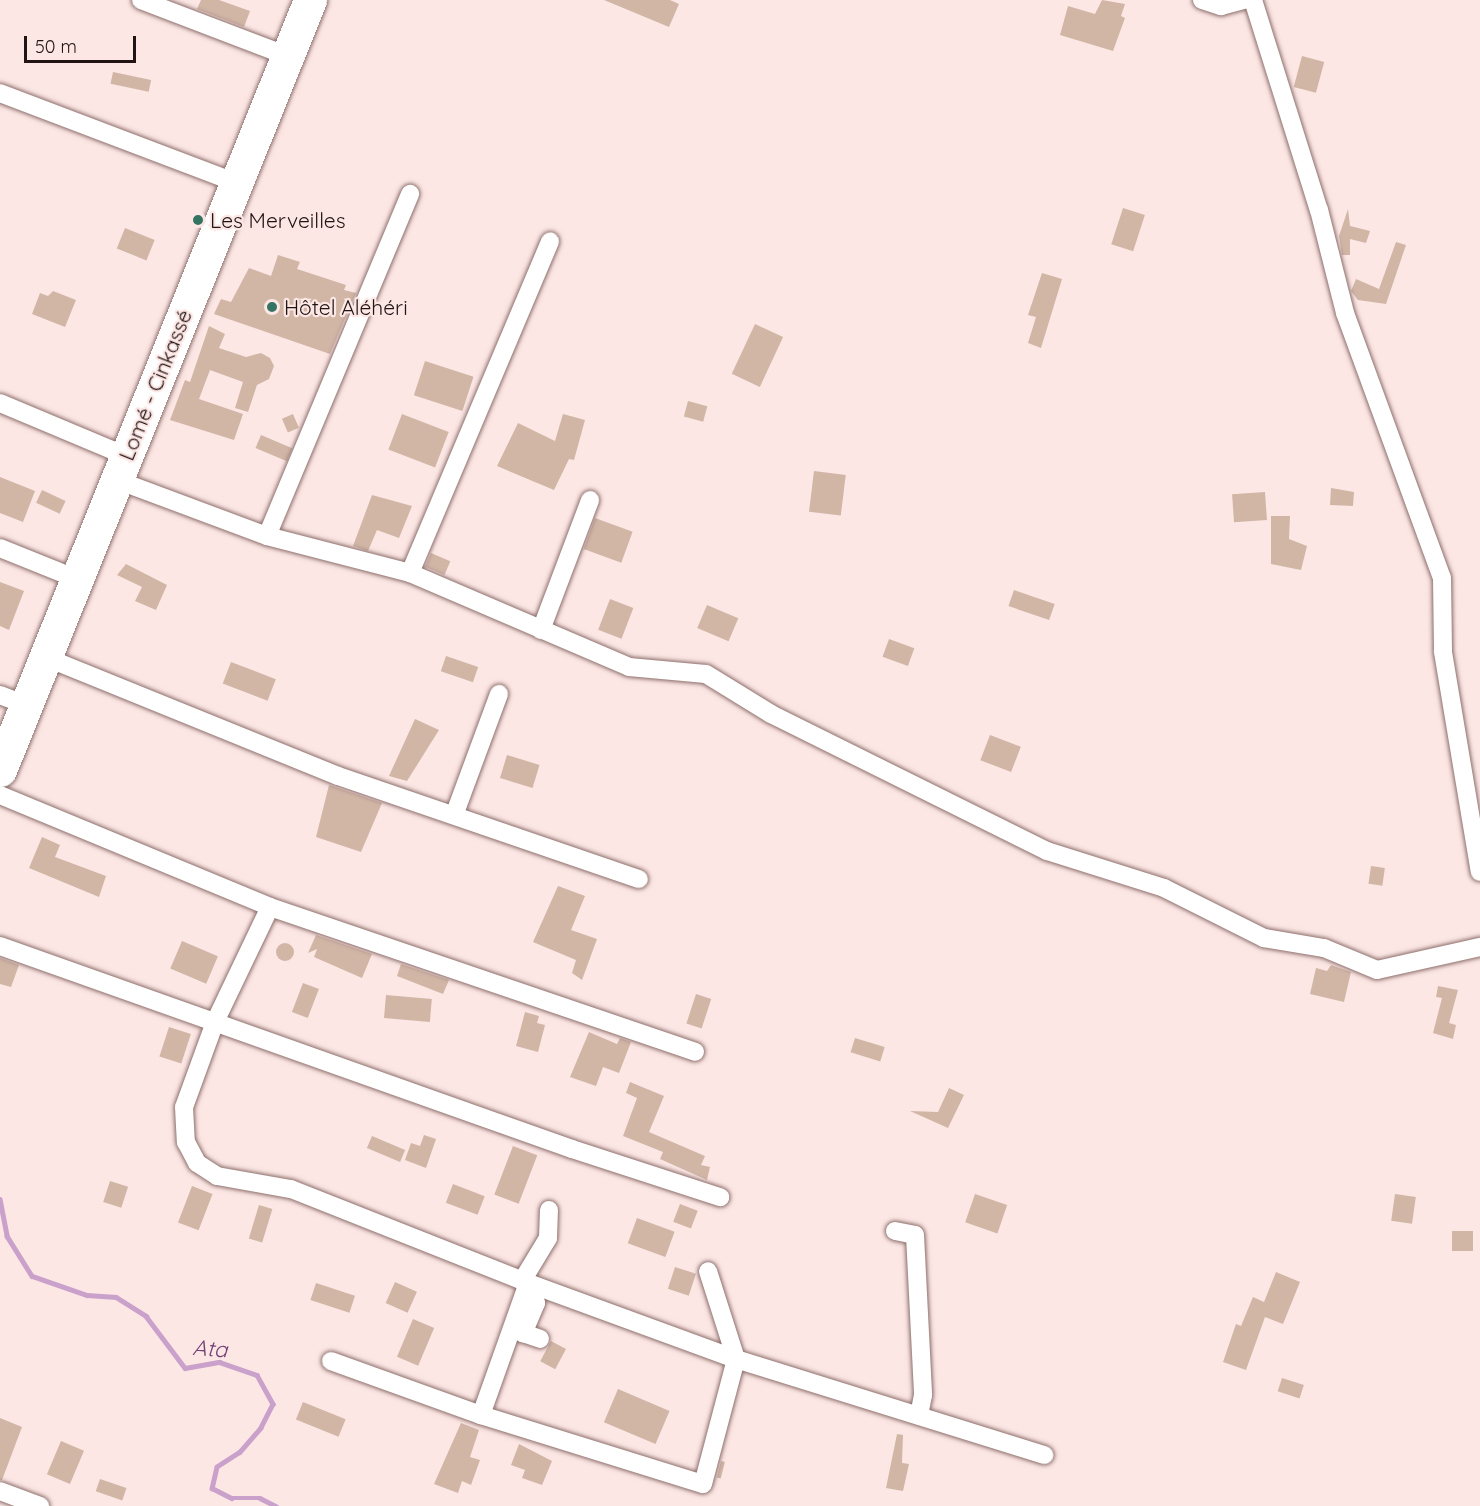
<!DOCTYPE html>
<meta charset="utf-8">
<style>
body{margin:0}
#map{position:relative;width:1480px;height:1506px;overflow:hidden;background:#fce7e5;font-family:Quicksand,sans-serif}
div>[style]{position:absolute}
.stream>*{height:4.5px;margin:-2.25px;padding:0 2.25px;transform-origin:2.25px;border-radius:2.25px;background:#c9a1cb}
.building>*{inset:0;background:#d1b6a6;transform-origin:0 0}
.round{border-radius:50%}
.roads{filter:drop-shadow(0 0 2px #8d6f6c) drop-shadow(0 0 2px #8d6f6c)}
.street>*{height:18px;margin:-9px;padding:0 9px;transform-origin:9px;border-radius:9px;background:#fff}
.highway>*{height:33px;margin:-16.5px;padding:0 16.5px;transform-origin:16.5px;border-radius:16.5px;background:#fff}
.dots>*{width:16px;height:16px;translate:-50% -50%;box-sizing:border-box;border:3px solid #fce7e5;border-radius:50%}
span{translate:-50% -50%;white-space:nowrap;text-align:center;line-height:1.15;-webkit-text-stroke:4.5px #fce7e5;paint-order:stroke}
.poi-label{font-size:21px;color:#201514}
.left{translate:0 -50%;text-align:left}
.street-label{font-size:21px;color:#201514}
.water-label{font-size:22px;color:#734177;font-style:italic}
.scale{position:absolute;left:24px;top:36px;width:112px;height:27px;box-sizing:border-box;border:3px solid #201514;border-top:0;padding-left:8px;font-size:18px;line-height:21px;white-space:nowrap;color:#201514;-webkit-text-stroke:4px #fce7e5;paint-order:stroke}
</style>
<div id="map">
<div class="stream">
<div style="left:0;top:1199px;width:38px;rotate:79deg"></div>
<div style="left:7px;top:1236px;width:47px;rotate:58deg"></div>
<div style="left:32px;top:1276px;width:58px;rotate:19.1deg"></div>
<div style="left:87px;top:1295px;width:29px;rotate:4deg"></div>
<div style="left:116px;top:1297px;width:36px;rotate:32deg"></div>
<div style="left:146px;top:1316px;width:65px;rotate:53.1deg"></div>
<div style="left:185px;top:1368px;width:35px;rotate:-10deg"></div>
<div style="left:219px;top:1362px;width:40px;rotate:18.9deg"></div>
<div style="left:257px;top:1375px;width:33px;rotate:61deg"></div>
<div style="left:273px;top:1404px;width:27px;rotate:117deg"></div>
<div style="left:261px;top:1428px;width:32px;rotate:131deg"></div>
<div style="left:240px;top:1452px;width:27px;rotate:147deg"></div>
<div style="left:217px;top:1467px;width:22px;rotate:103deg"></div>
<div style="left:212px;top:1488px;width:22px;rotate:27deg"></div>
<div style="left:232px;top:1498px;width:28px"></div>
<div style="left:260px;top:1498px;width:18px;rotate:27deg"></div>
</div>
<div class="building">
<div style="clip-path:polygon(201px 0,219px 0,250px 11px,244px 27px,197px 9px)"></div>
<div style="clip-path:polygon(604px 0,670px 0,679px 4px,669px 27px)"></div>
<div style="clip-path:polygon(1102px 0,1125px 4px,1121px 16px,1125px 18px,1113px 51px,1060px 35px,1068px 6px,1095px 14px)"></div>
<div style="left:1302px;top:56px;width:23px;height:32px;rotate:15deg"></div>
<div style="left:113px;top:72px;width:39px;height:12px;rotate:12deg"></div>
<div style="left:1123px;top:208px;width:23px;height:38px;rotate:18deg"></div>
<div style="clip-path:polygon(1348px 209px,1350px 226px,1370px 231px,1366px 243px,1350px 239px,1350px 255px,1342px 255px,1339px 236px)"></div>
<div style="left:125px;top:228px;width:32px;height:22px;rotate:22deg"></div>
<div style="clip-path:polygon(1396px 242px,1406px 245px,1386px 304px,1358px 300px,1351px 291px,1356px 279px,1379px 289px)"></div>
<div style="clip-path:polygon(278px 255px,300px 262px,297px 269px,346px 285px,344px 290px,356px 293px,330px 354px,214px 314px,221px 299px,231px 302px,249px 268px,271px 276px)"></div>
<div style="clip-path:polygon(1042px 273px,1062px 279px,1041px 348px,1028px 343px,1036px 317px,1028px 315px)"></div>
<div style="clip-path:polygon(53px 291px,76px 300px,65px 327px,32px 314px,40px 293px,48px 296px)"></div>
<div style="left:755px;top:324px;width:31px;height:55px;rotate:25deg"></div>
<div style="clip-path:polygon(209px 326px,225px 334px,219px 348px,246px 357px,261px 353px,270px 358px,274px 366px,269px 379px,257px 385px,248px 412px,235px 408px,243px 382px,210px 370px,199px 399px,243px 414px,234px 440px,170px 420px,185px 380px,190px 382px)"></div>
<div style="left:425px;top:361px;width:51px;height:36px;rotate:18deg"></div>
<div style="left:688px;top:401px;width:20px;height:16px;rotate:15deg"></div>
<div style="left:293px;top:414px;width:15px;height:12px;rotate:67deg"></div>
<div style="left:402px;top:414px;width:50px;height:38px;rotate:21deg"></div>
<div style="clip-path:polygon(563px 414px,585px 420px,574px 460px,569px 459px,554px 490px,497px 466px,518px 423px,555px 441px)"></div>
<div style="left:261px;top:435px;width:34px;height:14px;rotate:23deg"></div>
<div style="left:814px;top:471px;width:32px;height:41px;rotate:7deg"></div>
<div style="clip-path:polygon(0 477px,35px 491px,23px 522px,0 513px)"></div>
<div style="clip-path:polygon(1331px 488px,1354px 492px,1353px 506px,1330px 505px)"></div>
<div style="left:42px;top:490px;width:26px;height:14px;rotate:25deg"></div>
<div style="left:1265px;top:492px;width:28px;height:33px;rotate:86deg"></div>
<div style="clip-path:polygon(372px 495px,412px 506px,399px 538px,377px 530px,368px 551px,353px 546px)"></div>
<div style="clip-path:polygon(1271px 516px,1290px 516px,1289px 539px,1307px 546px,1301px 570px,1271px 564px)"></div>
<div style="left:595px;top:518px;width:40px;height:33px;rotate:20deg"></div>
<div style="left:431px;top:553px;width:21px;height:15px;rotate:23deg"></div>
<div style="clip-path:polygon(126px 564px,167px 585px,156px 610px,135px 601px,142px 587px,117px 575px)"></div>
<div style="clip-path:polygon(0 582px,24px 591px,9px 630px,0 626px)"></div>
<div style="left:1014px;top:590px;width:43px;height:17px;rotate:19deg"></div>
<div style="left:610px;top:599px;width:25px;height:33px;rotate:21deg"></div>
<div style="left:707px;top:605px;width:34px;height:25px;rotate:23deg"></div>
<div style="left:889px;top:639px;width:27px;height:19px;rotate:20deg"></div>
<div style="left:446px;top:656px;width:34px;height:16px;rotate:19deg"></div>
<div style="left:231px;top:662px;width:48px;height:23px;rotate:21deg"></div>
<div style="clip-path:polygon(415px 719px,439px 730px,407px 781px,389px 776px)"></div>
<div style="left:990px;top:735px;width:33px;height:27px;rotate:21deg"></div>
<div style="left:507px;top:755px;width:34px;height:24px;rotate:17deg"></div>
<div style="clip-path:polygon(329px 785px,382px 803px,361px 852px,316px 837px)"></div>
<div style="clip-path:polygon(42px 837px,60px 845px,55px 857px,106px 876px,99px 897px,29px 868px)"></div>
<div style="left:1371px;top:866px;width:14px;height:18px;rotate:8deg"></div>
<div style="clip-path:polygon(558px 886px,585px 896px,571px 930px,597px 939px,582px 980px,572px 973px,576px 960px,533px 942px)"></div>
<div style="clip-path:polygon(316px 935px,372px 954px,362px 978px,314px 957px,317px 949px,308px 953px)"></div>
<div style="left:182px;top:941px;width:39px;height:30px;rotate:23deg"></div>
<div class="round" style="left:276px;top:943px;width:18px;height:18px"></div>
<div style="clip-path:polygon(0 958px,19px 965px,11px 987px,0 984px)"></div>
<div style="clip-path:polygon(401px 964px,449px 980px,443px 994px,397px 976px)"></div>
<div style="clip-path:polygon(1331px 965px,1351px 972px,1344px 1002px,1310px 994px,1316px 968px,1327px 971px)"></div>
<div style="left:303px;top:983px;width:17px;height:31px;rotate:21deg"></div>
<div style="clip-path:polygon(1438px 986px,1458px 990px,1449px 1023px,1456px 1025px,1453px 1039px,1433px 1033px,1442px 998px,1436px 997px)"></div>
<div style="left:696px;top:994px;width:16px;height:31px;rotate:18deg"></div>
<div style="left:386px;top:995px;width:46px;height:23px;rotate:5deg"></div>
<div style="clip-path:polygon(525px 1012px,539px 1016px,537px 1023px,545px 1025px,538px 1052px,516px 1046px)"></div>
<div style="left:169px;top:1027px;width:23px;height:31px;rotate:18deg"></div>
<div style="clip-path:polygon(589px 1032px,617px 1044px,620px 1038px,631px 1042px,619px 1073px,603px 1067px,596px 1086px,570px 1077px)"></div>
<div style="left:855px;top:1038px;width:31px;height:15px;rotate:17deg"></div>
<div style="clip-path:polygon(630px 1082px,664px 1096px,649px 1132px,705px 1156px,701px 1165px,710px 1167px,707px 1180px,660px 1159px,663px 1152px,623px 1136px,637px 1098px,626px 1093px)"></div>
<div style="clip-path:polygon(949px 1088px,964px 1095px,948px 1128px,910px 1111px,938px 1112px)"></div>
<div style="clip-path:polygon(424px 1135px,436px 1139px,426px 1168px,405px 1160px,411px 1143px,420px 1146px)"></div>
<div style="left:372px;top:1136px;width:36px;height:13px;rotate:23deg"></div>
<div style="left:513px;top:1146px;width:26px;height:52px;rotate:21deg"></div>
<div style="left:110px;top:1181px;width:19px;height:22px;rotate:18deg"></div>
<div style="left:453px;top:1184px;width:34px;height:20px;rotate:21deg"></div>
<div style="left:192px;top:1186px;width:22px;height:39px;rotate:21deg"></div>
<div style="left:975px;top:1194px;width:34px;height:30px;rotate:19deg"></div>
<div style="left:1395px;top:1194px;width:21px;height:27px;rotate:8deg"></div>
<div style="left:680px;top:1204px;width:19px;height:19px;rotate:21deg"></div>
<div style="left:259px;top:1205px;width:14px;height:35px;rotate:17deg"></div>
<div style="left:637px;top:1218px;width:40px;height:27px;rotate:20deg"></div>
<div style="left:1452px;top:1231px;width:21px;height:20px"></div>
<div style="left:675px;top:1267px;width:22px;height:23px;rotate:18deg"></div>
<div style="clip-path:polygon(1276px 1272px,1300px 1282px,1283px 1324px,1265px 1317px,1246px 1370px,1223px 1362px,1236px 1324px,1241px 1326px,1253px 1297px,1264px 1302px)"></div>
<div style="left:395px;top:1282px;width:24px;height:23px;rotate:24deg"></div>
<div style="left:316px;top:1283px;width:41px;height:18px;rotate:18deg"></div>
<div style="left:413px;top:1319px;width:23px;height:41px;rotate:23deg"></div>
<div style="left:551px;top:1341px;width:17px;height:23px;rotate:28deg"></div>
<div style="left:1282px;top:1378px;width:23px;height:14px;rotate:18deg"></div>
<div style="left:618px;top:1389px;width:56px;height:36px;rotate:23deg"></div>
<div style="left:303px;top:1402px;width:46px;height:19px;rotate:22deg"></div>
<div style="clip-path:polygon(0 1418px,22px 1427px,2px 1480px,0 1480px)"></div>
<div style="clip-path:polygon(461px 1423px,479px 1430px,470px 1457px,480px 1460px,471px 1485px,462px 1481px,458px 1493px,434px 1484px)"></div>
<div style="clip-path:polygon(897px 1434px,903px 1435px,902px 1463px,909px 1464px,903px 1491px,886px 1488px)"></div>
<div style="left:61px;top:1441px;width:25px;height:36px;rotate:23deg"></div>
<div style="clip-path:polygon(519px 1444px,552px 1461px,542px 1485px,522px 1478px,525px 1470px,511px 1465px)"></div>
<div style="left:721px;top:1461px;width:4px;height:17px;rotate:14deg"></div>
<div style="left:100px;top:1479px;width:28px;height:13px;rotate:19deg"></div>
</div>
<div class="roads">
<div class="street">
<div style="left:141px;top:0;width:157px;rotate:20.9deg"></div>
<div style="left:1202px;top:0;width:20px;rotate:18deg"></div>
<div style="left:1221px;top:6px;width:24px;rotate:-15deg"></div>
<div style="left:1253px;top:0;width:220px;rotate:72.6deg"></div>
<div style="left:1319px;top:210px;width:106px;rotate:75.8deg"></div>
<div style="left:1345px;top:313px;width:282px;rotate:69.9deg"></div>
<div style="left:1442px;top:578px;width:74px;rotate:89.2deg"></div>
<div style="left:1443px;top:652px;width:223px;rotate:80.5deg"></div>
<div style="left:0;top:93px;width:254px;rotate:20.8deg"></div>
<div style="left:0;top:403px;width:137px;rotate:22.8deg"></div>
<div style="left:117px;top:480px;width:160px;rotate:20.5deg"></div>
<div style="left:267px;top:536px;width:148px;rotate:14.5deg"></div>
<div style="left:410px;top:573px;width:238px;rotate:23.2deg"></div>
<div style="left:629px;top:667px;width:77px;rotate:5.2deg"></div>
<div style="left:706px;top:674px;width:76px;rotate:31.6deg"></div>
<div style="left:771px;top:714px;width:308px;rotate:26.4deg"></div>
<div style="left:1047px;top:851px;width:123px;rotate:17.5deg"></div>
<div style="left:1164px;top:888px;width:112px;rotate:26.6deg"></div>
<div style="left:1264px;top:938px;width:61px;rotate:9.5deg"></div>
<div style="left:1324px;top:948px;width:57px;rotate:22.5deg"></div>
<div style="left:1377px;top:970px;width:106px;rotate:-12.6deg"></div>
<div style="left:267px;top:536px;width:371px;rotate:-67.3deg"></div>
<div style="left:0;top:548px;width:83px;rotate:21.9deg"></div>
<div style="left:410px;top:573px;width:360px;rotate:-67.1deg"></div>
<div style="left:541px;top:630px;width:139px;rotate:-69.3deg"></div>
<div style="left:45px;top:657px;width:316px;rotate:22.1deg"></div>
<div style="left:338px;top:776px;width:318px;rotate:18.9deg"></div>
<div style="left:0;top:695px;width:28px;rotate:21deg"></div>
<div style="left:0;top:795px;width:292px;rotate:22.5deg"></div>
<div style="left:270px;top:907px;width:449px;rotate:18.8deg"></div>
<div style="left:455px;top:813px;width:127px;rotate:-69.7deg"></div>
<div style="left:270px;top:907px;width:127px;rotate:115.6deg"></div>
<div style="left:215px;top:1022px;width:90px;rotate:110deg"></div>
<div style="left:184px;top:1107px;width:35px;rotate:87deg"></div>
<div style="left:186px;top:1142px;width:24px;rotate:62deg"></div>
<div style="left:197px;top:1163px;width:24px;rotate:33deg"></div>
<div style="left:217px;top:1176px;width:75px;rotate:10deg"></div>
<div style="left:291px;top:1189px;width:255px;rotate:21.6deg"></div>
<div style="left:528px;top:1283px;width:221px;rotate:20.1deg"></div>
<div style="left:736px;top:1359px;width:323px;rotate:17.3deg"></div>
<div style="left:0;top:946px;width:607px;rotate:19.54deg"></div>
<div style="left:572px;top:1149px;width:156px;rotate:18deg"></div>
<div style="left:895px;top:1231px;width:20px;rotate:11deg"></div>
<div style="left:915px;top:1235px;width:160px;rotate:87.1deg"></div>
<div style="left:923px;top:1395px;width:21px;rotate:101deg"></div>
<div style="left:522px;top:1281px;width:50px;rotate:-58.8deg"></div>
<div style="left:548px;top:1238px;width:28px;rotate:-88deg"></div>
<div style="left:524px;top:1296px;width:14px;rotate:30deg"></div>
<div style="left:536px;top:1303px;width:33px;rotate:113deg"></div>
<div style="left:523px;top:1333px;width:18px;rotate:19deg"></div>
<div style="left:331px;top:1361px;width:159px;rotate:19.8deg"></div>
<div style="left:481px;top:1415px;width:232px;rotate:17.3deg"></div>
<div style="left:703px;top:1484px;width:129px;rotate:-75.2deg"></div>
<div style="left:736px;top:1359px;width:92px;rotate:-107.7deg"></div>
<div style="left:481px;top:1415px;width:140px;rotate:-70.4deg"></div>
<div style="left:0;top:1491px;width:43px;rotate:20.6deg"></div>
</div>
<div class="highway">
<div style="left:0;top:770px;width:830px;rotate:-68.07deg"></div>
</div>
</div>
<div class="dots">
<div style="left:198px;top:220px;background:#347463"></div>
<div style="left:272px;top:307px;background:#347463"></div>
</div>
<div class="poi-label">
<span class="left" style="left:210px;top:220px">Les Merveilles</span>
<span class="left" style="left:284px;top:307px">Hôtel Aléhéri</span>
</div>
<div class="street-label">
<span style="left:155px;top:385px;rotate:-68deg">Lomé - Cinkassé</span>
</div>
<div class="water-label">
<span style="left:210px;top:1349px;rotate:4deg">Ata</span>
</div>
<div class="scale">50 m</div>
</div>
